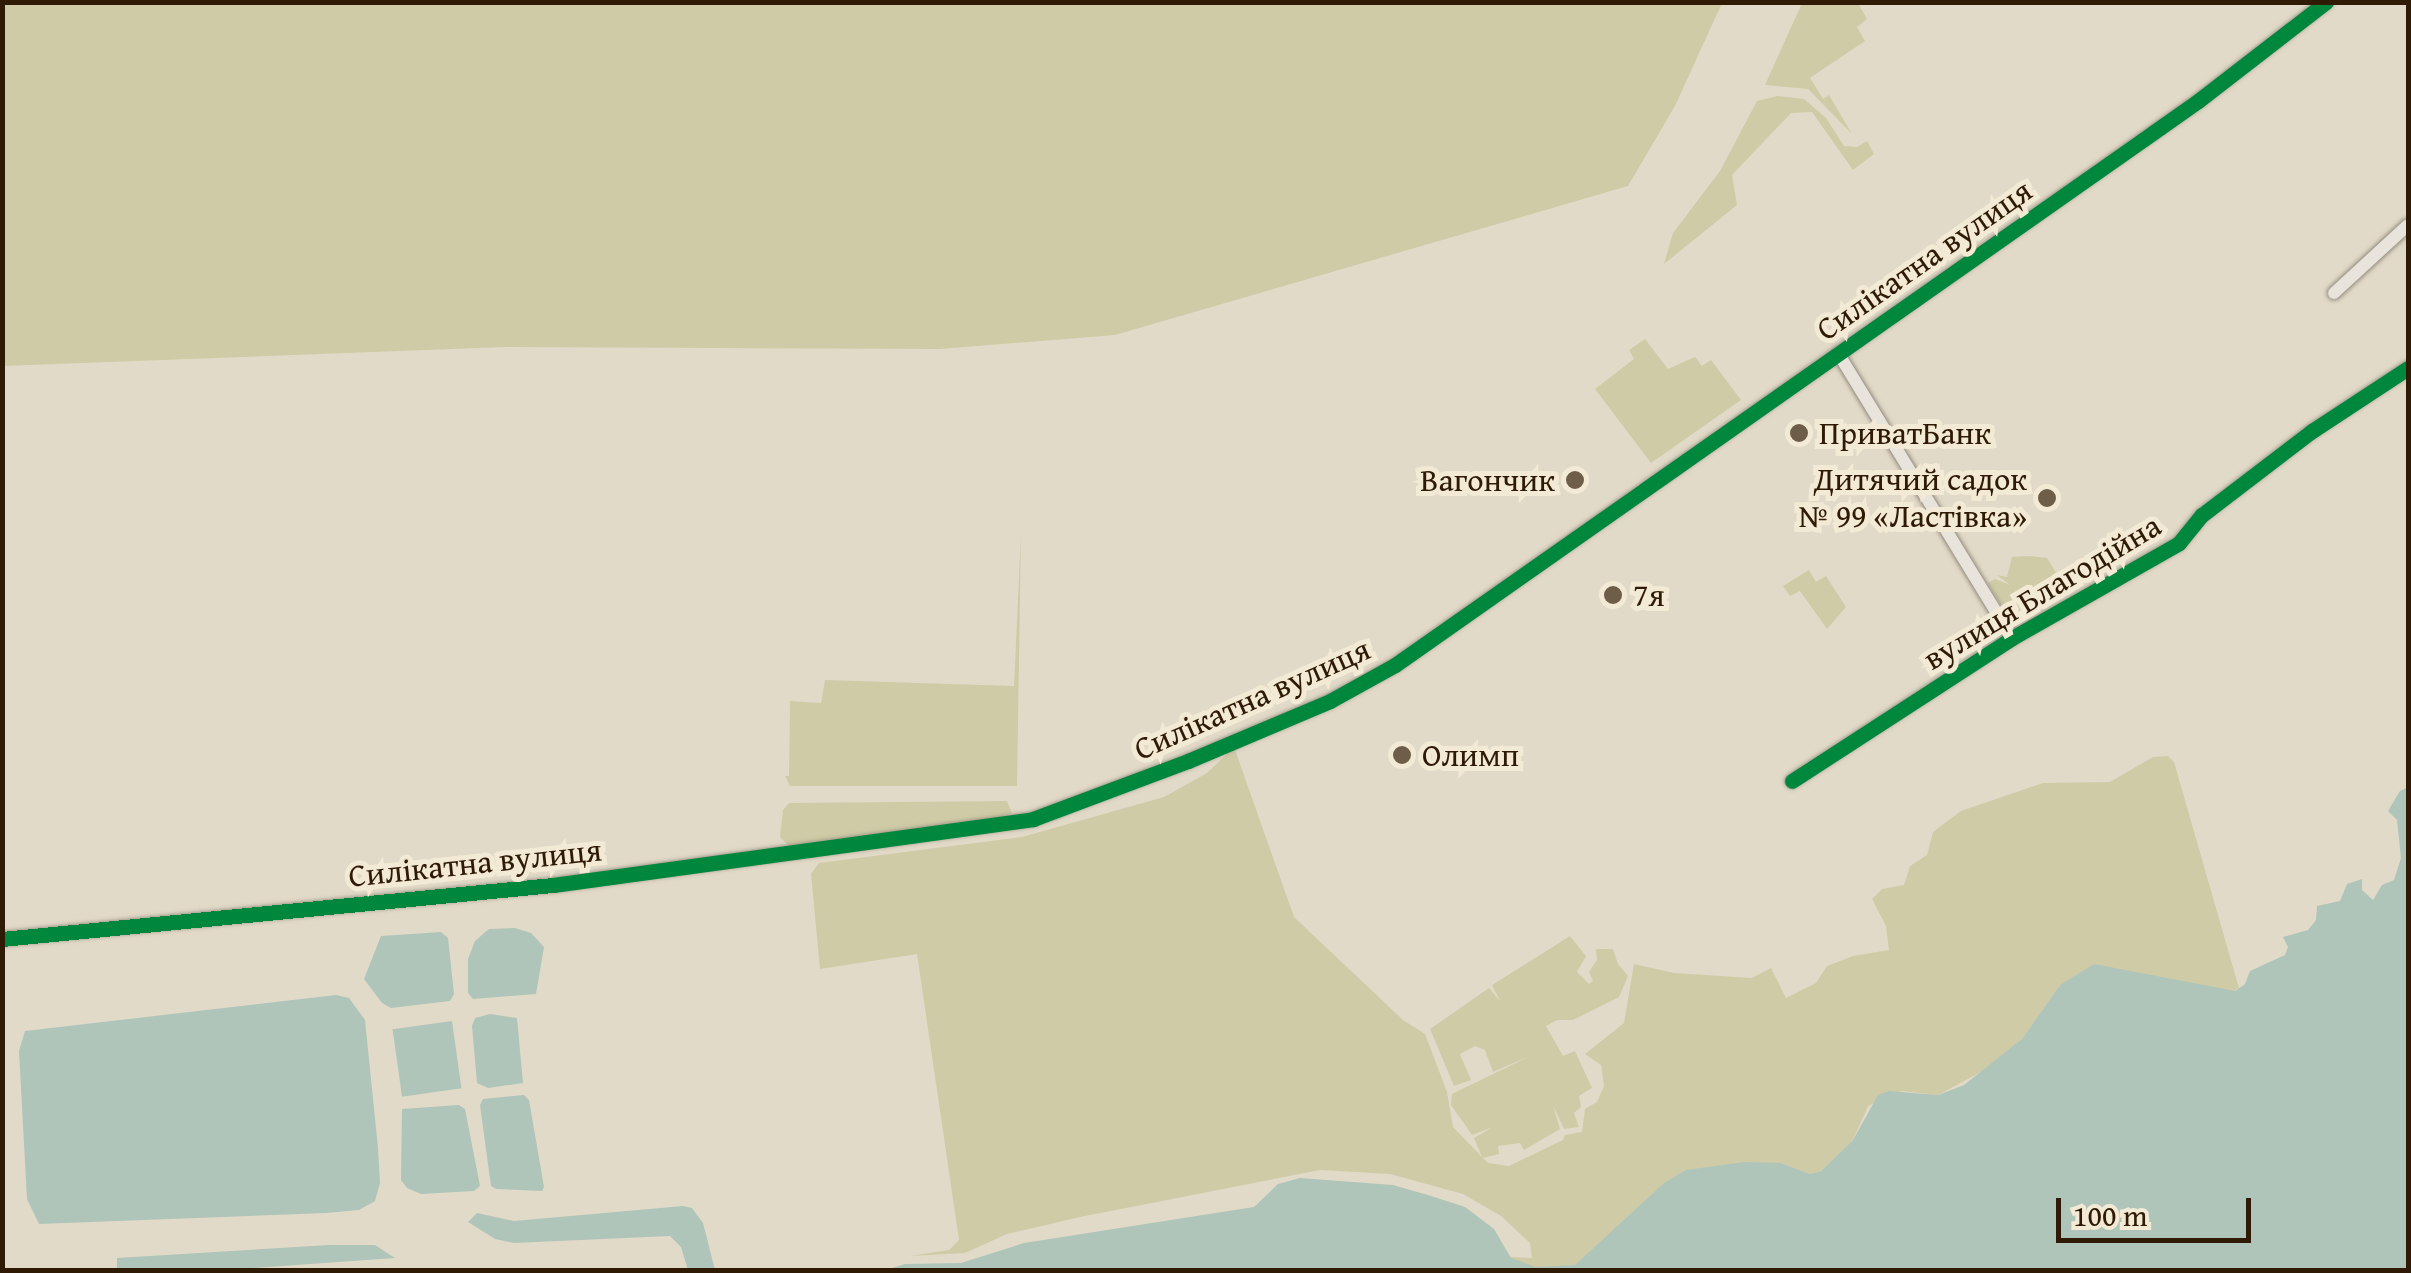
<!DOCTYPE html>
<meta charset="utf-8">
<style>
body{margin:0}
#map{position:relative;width:2411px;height:1273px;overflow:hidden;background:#e2dac8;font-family:"Gentium Book Plus",serif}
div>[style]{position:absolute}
.green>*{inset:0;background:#cfcba7}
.water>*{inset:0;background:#afc5ba;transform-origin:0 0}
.roads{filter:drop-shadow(0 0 2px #928b7e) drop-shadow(0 0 2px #928b7e)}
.street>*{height:12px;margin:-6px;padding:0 6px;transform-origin:6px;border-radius:6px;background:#e8e4dc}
.cycleway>*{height:15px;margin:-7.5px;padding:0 7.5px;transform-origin:7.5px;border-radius:7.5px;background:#00873e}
.dots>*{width:28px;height:28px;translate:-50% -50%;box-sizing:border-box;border:5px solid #f3ead5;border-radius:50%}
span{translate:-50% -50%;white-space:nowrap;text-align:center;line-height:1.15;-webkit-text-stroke:10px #f3ead5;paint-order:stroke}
.street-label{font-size:32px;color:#2f1b05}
.poi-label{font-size:32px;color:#2f1b05}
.left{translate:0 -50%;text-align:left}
.right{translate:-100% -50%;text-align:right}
.frame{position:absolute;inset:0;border:5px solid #2f1b05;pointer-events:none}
.scale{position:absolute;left:2056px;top:1198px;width:195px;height:45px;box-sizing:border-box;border:5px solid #2f1b05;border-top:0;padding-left:12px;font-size:30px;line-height:35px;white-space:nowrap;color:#2f1b05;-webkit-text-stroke:8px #f3ead5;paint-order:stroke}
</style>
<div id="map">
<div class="green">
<div style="clip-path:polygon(2px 3px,3px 2px,1722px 3px,1675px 106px,1628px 186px,1115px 335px,940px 349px,505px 347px,3px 366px)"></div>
<div style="clip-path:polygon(1802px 3px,1858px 3px,1867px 19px,1857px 27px,1865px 41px,1810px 78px,1823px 99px,1829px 95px,1852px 134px,1808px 89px,1765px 85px)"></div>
<div style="clip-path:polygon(1777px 96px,1804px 99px,1826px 118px,1844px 146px,1857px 147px,1867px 141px,1874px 154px,1853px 170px,1812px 112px,1791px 113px,1732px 175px,1737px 205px,1664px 264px,1673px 233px,1720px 171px,1757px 101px)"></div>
<div style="clip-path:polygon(1645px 339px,1668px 369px,1695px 357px,1702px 366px,1711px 360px,1741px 400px,1651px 463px,1595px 389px,1634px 359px,1629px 350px)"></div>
<div style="clip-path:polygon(1021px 534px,1017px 786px,790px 786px,785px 776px,789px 776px,790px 701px,821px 703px,825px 680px,1014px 686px)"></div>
<div style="clip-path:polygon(2029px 556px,2047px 558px,2063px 584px,2053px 590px,2058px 600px,2053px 598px,2041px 610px,2035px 601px,2013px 614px,2018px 623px,2009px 619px,1988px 583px,1995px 579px,2010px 585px,1997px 575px,2007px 577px,2012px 557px)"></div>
<div style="clip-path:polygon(1809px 570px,1816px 582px,1826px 576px,1846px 607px,1827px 629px,1800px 591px,1790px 596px,1783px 586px)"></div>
<div style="clip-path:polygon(1234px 747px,1294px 917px,1403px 1020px,1425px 1034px,1447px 1092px,1453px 1127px,1482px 1157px,1474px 1138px,1493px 1127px,1472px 1135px,1451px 1105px,1452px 1094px,1528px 1057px,1493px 1072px,1485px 1050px,1475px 1046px,1460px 1054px,1471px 1080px,1454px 1086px,1430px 1029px,1489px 988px,1500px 1001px,1492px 985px,1570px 936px,1586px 956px,1577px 972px,1589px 984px,1593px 981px,1589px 972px,1597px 960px,1596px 949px,1613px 949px,1618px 964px,1628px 976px,1619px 997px,1573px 1020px,1557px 1020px,1546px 1026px,1563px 1056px,1575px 1051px,1592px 1088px,1579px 1096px,1581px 1107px,1574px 1113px,1579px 1127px,1564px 1129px,1553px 1105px,1560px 1129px,1524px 1150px,1520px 1143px,1498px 1146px,1499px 1154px,1483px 1158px,1488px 1163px,1509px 1166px,1563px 1140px,1565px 1135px,1582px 1132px,1585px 1109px,1597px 1102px,1604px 1086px,1601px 1065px,1585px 1054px,1624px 1023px,1634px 964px,1674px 973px,1752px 978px,1771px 968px,1786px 998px,1816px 983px,1827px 966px,1853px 956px,1889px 950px,1886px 926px,1872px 899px,1882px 889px,1904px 885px,1910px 866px,1927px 855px,1933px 832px,1961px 811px,2043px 783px,2110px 782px,2153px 757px,2168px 756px,2174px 762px,2239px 988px,2232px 992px,2060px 985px,2022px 1039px,1994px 1065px,1938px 1095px,1901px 1091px,1868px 1106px,1853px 1140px,1821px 1171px,1810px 1174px,1781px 1163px,1664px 1183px,1572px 1270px,1498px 1270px,1511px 1257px,1532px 1258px,1530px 1243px,1501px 1216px,1463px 1194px,1390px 1174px,1320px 1170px,1080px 1217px,1007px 1234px,965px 1253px,910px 1256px,949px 1250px,959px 1240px,917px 954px,820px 969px,811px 874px,819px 863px,1022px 837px,1164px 797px,1207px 773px)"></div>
<div style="clip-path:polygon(1007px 801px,1012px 813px,1002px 817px,791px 848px,780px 837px,783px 810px,789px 803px)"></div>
</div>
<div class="water">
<div style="clip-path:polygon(2408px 787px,2408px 1270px,886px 1270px,905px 1264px,961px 1263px,1024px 1243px,1254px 1207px,1278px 1184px,1300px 1178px,1393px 1185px,1428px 1195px,1465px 1207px,1494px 1229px,1511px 1258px,1536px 1267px,1575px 1265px,1664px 1183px,1686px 1170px,1745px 1162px,1781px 1163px,1810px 1174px,1821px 1171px,1853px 1140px,1878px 1095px,1889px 1091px,1938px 1095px,1964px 1085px,2022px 1039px,2060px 985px,2094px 964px,2235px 991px,2245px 984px,2250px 971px,2285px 955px,2288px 947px,2283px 937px,2308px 930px,2316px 920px,2317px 906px,2340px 901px,2347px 884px,2362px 879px,2362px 890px,2373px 900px,2382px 885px,2394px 880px,2401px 858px,2397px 820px,2388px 811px,2400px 791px)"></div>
<div style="clip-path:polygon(515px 928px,531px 933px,544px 947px,536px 994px,473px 999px,468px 993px,468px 959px,475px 941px,489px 929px)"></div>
<div style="clip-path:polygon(441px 932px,448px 938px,454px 994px,450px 1001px,391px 1008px,382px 1003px,364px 979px,381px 936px)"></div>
<div style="clip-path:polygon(336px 995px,349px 998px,365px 1020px,378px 1148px,380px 1183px,375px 1201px,359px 1210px,326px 1213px,39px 1224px,27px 1199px,19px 1051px,25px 1031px)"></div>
<div style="clip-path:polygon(490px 1014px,517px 1018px,523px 1083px,488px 1088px,477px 1083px,472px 1026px,475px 1018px)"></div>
<div style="left:452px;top:1021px;width:68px;height:60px;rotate:82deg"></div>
<div style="clip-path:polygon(524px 1095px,529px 1100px,544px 1187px,542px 1191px,496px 1189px,491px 1186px,480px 1105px,483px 1099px)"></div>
<div style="clip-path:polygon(459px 1105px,465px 1109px,480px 1186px,474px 1191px,421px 1194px,407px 1188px,401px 1180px,402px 1109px)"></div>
<div style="clip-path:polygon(683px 1206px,692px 1208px,703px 1223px,715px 1270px,688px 1270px,681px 1247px,670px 1236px,514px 1243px,495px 1239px,468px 1222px,477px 1213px,514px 1221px)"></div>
<div style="clip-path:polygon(329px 1245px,375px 1245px,395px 1258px,225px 1270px,117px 1269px,117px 1258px)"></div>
</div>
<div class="roads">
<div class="street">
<div style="left:2334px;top:293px;width:100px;rotate:-42.6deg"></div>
<div style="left:1838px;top:353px;width:334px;rotate:58.6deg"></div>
<div style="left:1792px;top:781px;width:262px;rotate:-33deg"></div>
<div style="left:2012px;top:638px;width:192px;rotate:-29.6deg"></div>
<div style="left:2179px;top:543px;width:36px;rotate:-51deg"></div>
<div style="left:2202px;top:515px;width:138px;rotate:-37.4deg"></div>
<div style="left:2312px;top:431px;width:115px;rotate:-33.3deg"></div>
<div style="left:2px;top:939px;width:554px;rotate:-5.6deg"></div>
<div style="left:553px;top:885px;width:485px;rotate:-7.8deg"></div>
<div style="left:1033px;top:819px;width:165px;rotate:-20.5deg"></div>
<div style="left:1188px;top:761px;width:154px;rotate:-22.9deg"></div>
<div style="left:1330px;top:701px;width:74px;rotate:-29deg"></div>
<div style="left:1395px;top:665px;width:981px;rotate:-35.08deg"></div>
<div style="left:2198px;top:101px;width:162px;rotate:-37.7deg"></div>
</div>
</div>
<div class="cycleway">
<div style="left:1792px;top:781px;width:262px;rotate:-33deg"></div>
<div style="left:2012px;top:638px;width:192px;rotate:-29.6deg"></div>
<div style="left:2179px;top:543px;width:36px;rotate:-51deg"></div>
<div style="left:2202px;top:515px;width:138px;rotate:-37.4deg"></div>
<div style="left:2312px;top:431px;width:115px;rotate:-33.3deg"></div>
<div style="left:2px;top:939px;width:554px;rotate:-5.6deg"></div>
<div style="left:553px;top:885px;width:485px;rotate:-7.8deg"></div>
<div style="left:1033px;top:819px;width:165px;rotate:-20.5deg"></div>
<div style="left:1188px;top:761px;width:154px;rotate:-22.9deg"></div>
<div style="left:1330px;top:701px;width:74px;rotate:-29deg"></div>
<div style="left:1395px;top:665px;width:981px;rotate:-35.08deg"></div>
<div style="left:2198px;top:101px;width:162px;rotate:-37.7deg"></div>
</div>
<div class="dots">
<div style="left:1799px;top:433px;background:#6e5e49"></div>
<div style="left:1575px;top:480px;background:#6e5e49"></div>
<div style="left:2047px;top:498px;background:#6e5e49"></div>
<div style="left:1613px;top:595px;background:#6e5e49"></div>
<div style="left:1402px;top:755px;background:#6e5e49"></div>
</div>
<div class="street-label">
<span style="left:1924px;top:260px;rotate:-35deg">Силікатна вулиця</span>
<span style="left:2042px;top:592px;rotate:-31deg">вулиця Благодійна</span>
<span style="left:1252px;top:699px;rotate:-24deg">Силікатна вулиця</span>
<span style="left:475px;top:863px;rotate:-6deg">Силікатна вулиця</span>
</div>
<div class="poi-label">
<span class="left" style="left:1819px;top:433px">ПриватБанк</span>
<span class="right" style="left:1555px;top:480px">Вагончик</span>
<span class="right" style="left:2027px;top:498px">Дитячий садок<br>№ 99 «Ластівка»</span>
<span class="left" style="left:1633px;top:595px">7я</span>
<span class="left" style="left:1422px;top:755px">Олимп</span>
</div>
<div class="frame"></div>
<div class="scale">100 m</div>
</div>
